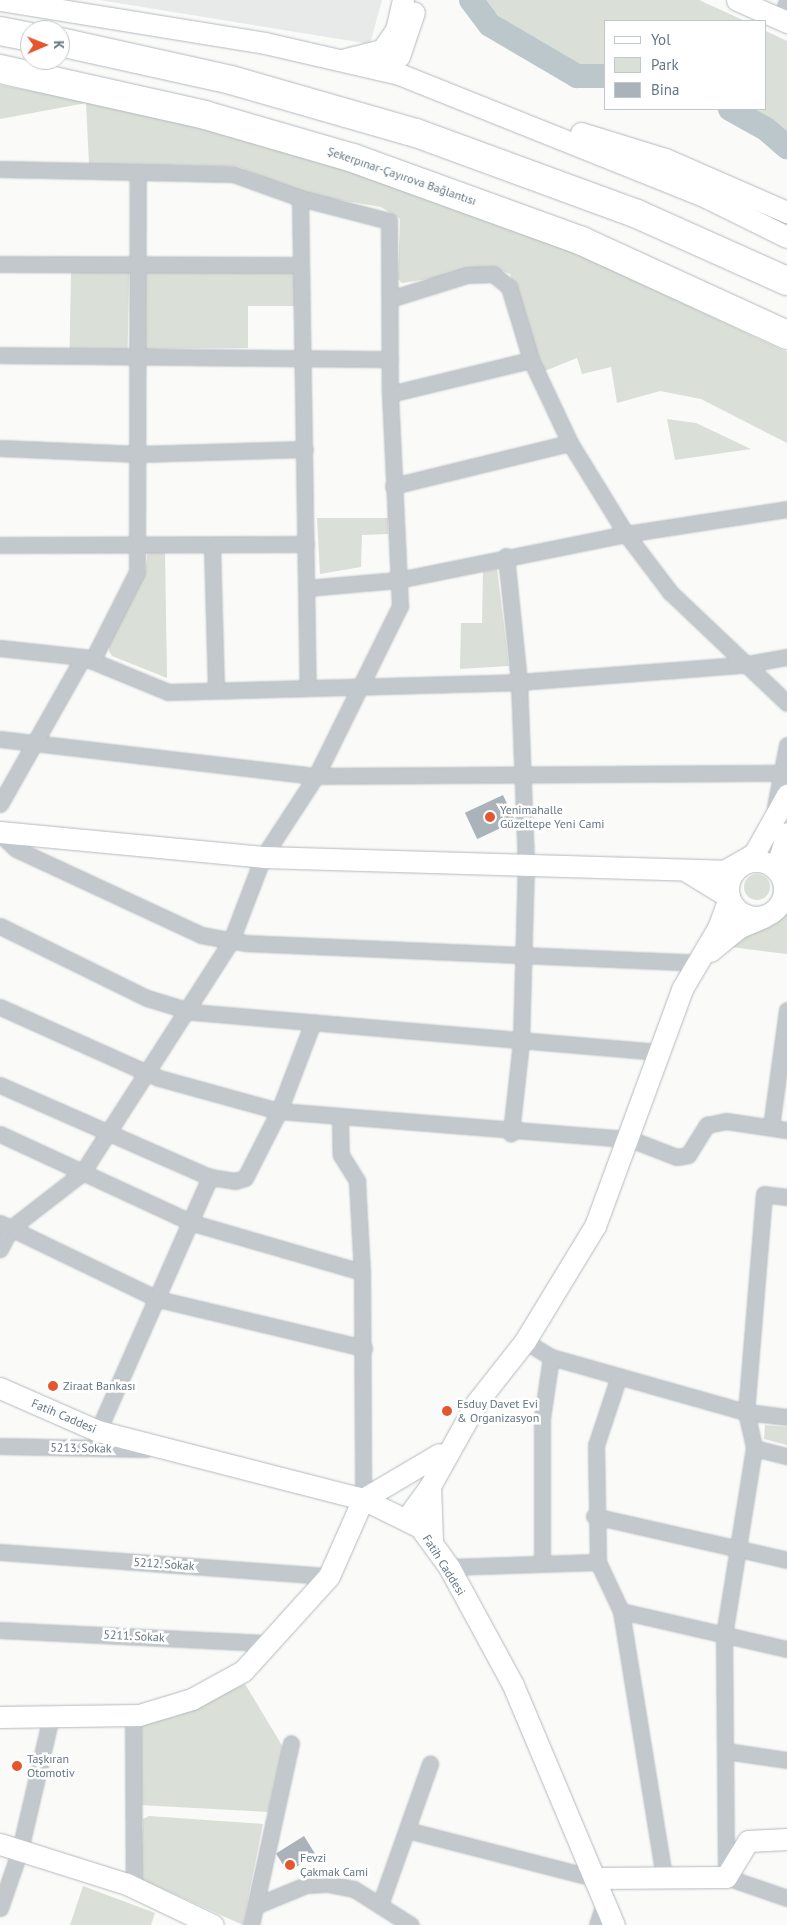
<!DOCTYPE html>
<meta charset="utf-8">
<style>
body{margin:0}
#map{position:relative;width:787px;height:1925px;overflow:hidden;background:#fafaf8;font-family:"PT Sans",sans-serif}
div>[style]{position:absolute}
.built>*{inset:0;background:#e8e9e9}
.green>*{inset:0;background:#dadfd7;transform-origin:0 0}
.round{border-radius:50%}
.river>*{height:24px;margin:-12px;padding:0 12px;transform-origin:12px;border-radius:12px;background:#bbc7cb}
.building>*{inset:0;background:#aab3b9;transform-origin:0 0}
.roads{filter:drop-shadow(0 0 1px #b3babf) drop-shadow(0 0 1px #b3babf)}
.street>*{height:15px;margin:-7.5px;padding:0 7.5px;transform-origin:7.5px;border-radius:7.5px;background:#c3c8cc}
.secondary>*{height:21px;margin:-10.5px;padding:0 10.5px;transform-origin:10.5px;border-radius:10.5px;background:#fff}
.secondary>.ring{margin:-10.5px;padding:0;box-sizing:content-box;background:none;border:21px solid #fff;border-radius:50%}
.highway>*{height:28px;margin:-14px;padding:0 14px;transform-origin:14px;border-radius:14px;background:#fff}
.dots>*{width:14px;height:14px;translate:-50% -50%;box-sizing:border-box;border:2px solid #fff;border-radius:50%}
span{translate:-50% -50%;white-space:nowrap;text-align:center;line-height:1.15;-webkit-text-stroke:5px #fff;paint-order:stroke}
.street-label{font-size:12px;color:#657683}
.poi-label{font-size:12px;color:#657683}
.left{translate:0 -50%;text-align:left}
.legend{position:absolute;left:604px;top:20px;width:162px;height:90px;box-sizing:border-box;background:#fff;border:1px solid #c1c8cd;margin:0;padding:6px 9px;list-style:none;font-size:15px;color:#657683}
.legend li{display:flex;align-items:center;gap:10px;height:25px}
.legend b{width:25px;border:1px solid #c1c8cd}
.north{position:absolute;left:20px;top:20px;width:50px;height:50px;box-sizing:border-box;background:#fff;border:1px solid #c1c8cd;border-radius:50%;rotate:89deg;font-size:14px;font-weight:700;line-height:20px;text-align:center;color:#657683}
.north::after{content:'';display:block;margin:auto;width:18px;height:22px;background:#e4572e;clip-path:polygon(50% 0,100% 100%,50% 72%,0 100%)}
</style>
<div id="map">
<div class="built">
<div style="clip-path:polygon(99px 0,382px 0,370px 44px)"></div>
</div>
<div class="green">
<div style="clip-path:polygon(482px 0,699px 0,745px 21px,606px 21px,606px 67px,580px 66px,519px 35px)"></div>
<div style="clip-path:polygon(766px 31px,787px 41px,787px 139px,738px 109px,766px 109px)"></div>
<div style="clip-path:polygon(0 85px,80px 100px,197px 127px,364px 175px,578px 254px,787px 352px,787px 443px,701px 399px,660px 391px,617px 403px,611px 367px,582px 374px,577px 358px,542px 372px,510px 274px,497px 269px,402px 283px,398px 279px,400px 219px,381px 207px,304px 194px,237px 166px,89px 164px,86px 103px,0 119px)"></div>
<div style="left:71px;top:270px;width:58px;height:79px;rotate:1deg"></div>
<div style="clip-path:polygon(145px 272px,296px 272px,296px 306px,248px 306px,248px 348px,145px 349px)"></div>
<div style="clip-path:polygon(667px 419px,696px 423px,751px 449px,675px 460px)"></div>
<div style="clip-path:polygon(317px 518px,388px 518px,388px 534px,362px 535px,361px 567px,320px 574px)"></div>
<div style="clip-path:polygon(148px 550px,165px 550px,167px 678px,112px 656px,109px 651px,109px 640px,145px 574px)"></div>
<div style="clip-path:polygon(497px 569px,509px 666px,460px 669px,461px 623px,482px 623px,483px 572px)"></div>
<div class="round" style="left:744px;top:874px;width:26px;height:26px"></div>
<div style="clip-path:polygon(787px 915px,787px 954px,731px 947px,778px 916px)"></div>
<div style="clip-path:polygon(765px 1425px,787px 1427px,787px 1445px,764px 1439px)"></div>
<div style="clip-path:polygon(245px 1684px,283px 1747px,268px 1812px,139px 1805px,139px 1720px,174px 1717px)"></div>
<div style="clip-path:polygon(149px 1816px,263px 1824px,243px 1925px,141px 1879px,143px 1819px)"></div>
<div style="clip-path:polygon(83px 1886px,155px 1913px,151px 1925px,70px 1925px)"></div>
</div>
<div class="river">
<div style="left:471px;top:0;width:31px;rotate:53deg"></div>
<div style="left:490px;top:25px;width:101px;rotate:30.4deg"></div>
<div style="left:577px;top:76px;width:29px"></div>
<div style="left:730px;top:109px;width:41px;rotate:29.1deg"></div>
<div style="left:766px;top:129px;width:28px;rotate:41deg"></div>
</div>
<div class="building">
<div style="left:503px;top:795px;width:29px;height:42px;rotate:65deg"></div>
<div style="left:304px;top:1836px;width:22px;height:33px;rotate:58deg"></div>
</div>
<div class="roads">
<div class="street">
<div style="left:785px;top:7px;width:7px;rotate:-74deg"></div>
<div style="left:0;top:169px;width:233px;rotate:1.2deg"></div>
<div style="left:233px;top:174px;width:71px;rotate:19.7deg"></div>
<div style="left:300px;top:198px;width:92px;rotate:14.5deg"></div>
<div style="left:389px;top:221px;width:173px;rotate:89.7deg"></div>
<div style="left:390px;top:394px;width:212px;rotate:87.3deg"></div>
<div style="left:400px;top:606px;width:190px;rotate:116.3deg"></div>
<div style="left:316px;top:776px;width:97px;rotate:123.2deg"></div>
<div style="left:263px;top:857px;width:90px;rotate:110.9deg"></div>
<div style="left:231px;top:941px;width:276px;rotate:122.7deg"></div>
<div style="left:82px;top:1173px;width:90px;rotate:142.2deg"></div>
<div style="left:11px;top:1228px;width:24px;rotate:118deg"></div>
<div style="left:300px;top:198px;width:490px;rotate:89.1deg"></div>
<div style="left:0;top:264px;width:301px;rotate:0.2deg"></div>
<div style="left:390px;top:299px;width:81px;rotate:-17.3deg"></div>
<div style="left:467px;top:275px;width:26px;rotate:-2deg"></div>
<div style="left:493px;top:274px;width:21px;rotate:39deg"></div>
<div style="left:509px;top:287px;width:76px;rotate:73.2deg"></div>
<div style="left:531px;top:360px;width:92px;rotate:64.8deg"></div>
<div style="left:570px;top:443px;width:107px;rotate:58.4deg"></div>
<div style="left:626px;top:534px;width:73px;rotate:52.8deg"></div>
<div style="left:670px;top:592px;width:161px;rotate:43.5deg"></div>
<div style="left:0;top:355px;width:390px;rotate:0.6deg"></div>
<div style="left:390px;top:394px;width:145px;rotate:-13.6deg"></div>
<div style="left:0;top:448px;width:139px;rotate:2.5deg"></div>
<div style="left:139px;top:454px;width:166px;rotate:-1.7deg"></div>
<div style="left:393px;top:486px;width:182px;rotate:-13.7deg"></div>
<div style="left:0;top:545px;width:306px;rotate:-0.2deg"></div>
<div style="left:212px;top:546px;width:144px;rotate:88.4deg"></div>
<div style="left:506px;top:556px;width:127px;rotate:84.1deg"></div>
<div style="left:519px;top:682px;width:180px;rotate:87.8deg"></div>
<div style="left:526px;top:862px;width:180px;rotate:91.6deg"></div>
<div style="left:521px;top:1042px;width:92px;rotate:96.3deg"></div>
<div style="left:307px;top:588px;width:91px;rotate:-5deg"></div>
<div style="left:398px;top:580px;width:233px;rotate:-11.4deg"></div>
<div style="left:626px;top:534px;width:163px;rotate:-8.8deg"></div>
<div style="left:0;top:648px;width:83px;rotate:6.2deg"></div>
<div style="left:83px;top:657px;width:92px;rotate:22.4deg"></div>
<div style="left:168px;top:692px;width:351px;rotate:-1.6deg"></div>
<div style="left:519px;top:682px;width:224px;rotate:-4.4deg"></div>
<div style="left:742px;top:665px;width:46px;rotate:-10.1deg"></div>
<div style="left:92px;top:661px;width:100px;rotate:-63.2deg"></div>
<div style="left:137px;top:572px;width:399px;rotate:-89.9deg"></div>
<div style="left:0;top:739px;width:318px;rotate:6.7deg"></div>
<div style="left:316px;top:776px;width:467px;rotate:-0.4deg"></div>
<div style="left:0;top:804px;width:169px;rotate:-60.5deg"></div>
<div style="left:775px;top:807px;width:63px;rotate:-79deg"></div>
<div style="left:0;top:834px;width:22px;rotate:43deg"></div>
<div style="left:16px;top:849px;width:204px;rotate:24.9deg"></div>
<div style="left:201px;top:935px;width:46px;rotate:10.1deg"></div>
<div style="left:246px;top:943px;width:452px;rotate:2.5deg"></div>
<div style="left:0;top:926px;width:164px;rotate:26.1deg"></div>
<div style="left:147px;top:998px;width:48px;rotate:16.9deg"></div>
<div style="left:193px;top:1012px;width:469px;rotate:4.9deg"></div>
<div style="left:0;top:1007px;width:174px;rotate:24.1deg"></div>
<div style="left:159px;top:1078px;width:124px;rotate:15.4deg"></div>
<div style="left:279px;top:1111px;width:352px;rotate:4.6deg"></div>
<div style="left:630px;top:1139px;width:50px;rotate:21deg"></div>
<div style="left:677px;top:1157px;width:11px;rotate:-10deg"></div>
<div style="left:688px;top:1155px;width:36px;rotate:-58deg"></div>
<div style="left:707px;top:1125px;width:19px;rotate:-12deg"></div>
<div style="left:726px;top:1121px;width:62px;rotate:8.4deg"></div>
<div style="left:0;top:1085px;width:229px;rotate:23.7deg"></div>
<div style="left:340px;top:1116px;width:39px;rotate:89deg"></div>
<div style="left:341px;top:1155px;width:31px;rotate:58deg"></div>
<div style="left:357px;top:1181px;width:91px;rotate:86.9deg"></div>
<div style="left:362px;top:1272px;width:227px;rotate:89.7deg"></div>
<div style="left:771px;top:1127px;width:118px;rotate:-82.2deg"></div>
<div style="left:0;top:1134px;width:213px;rotate:24.8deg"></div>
<div style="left:193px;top:1223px;width:176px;rotate:16.2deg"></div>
<div style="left:787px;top:1197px;width:23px;rotate:-173deg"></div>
<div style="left:764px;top:1194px;width:219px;rotate:94.7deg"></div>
<div style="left:746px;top:1412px;width:37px;rotate:77deg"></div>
<div style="left:754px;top:1448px;width:189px;rotate:99.1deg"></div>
<div style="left:724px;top:1635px;width:242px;rotate:89.5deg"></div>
<div style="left:726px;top:1877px;width:65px;rotate:19deg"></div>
<div style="left:0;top:1223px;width:175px;rotate:25.7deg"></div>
<div style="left:158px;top:1299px;width:212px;rotate:13.4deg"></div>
<div style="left:525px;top:1341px;width:31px;rotate:32deg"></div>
<div style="left:551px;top:1357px;width:203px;rotate:15.8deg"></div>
<div style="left:746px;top:1412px;width:41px;rotate:7deg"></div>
<div style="left:619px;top:1376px;width:73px;rotate:108.4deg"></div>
<div style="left:596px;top:1445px;width:117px;rotate:89deg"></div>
<div style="left:598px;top:1562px;width:54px;rotate:64.9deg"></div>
<div style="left:621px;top:1611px;width:269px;rotate:80.8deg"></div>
<div style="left:98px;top:1431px;width:278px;rotate:-66.2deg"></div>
<div style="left:210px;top:1177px;width:25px;rotate:9deg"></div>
<div style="left:235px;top:1181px;width:10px;rotate:-17deg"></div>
<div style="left:245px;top:1178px;width:75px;rotate:-63.1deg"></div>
<div style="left:279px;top:1111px;width:95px;rotate:-69.1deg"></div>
<div style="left:0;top:1446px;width:146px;rotate:1.2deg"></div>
<div style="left:754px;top:1448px;width:34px;rotate:14deg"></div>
<div style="left:594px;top:1516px;width:198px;rotate:12.8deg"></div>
<div style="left:0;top:1552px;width:330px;rotate:4.2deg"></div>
<div style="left:542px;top:1563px;width:145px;rotate:-90deg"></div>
<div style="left:542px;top:1418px;width:62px;rotate:-81.6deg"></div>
<div style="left:449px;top:1567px;width:149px;rotate:-1.9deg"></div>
<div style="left:621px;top:1611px;width:170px;rotate:12.9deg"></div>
<div style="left:0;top:1630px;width:269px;rotate:2.8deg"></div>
<div style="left:133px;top:1715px;width:173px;rotate:89.7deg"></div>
<div style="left:726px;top:1751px;width:62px;rotate:8.4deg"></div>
<div style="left:407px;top:1830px;width:193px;rotate:14.4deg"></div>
<div style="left:380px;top:1905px;width:150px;rotate:-70.5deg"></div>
<div style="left:255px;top:1906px;width:55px;rotate:-22.4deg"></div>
<div style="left:306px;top:1885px;width:22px;rotate:-3deg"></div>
<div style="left:328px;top:1884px;width:26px;rotate:11deg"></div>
<div style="left:354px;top:1889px;width:67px;rotate:32.3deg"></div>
<div style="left:0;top:1908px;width:61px;rotate:-71deg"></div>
<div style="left:20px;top:1850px;width:137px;rotate:-76.9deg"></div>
<div style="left:251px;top:1925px;width:186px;rotate:-77.6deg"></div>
<div style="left:597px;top:1925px;width:20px;rotate:-72deg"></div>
</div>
<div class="secondary">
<div style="left:0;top:0;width:268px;rotate:9.2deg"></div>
<div style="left:265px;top:43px;width:138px;rotate:13deg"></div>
<div style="left:399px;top:74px;width:331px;rotate:21.8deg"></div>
<div style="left:706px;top:197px;width:90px;rotate:26.3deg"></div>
<div style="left:737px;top:0;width:55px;rotate:23.7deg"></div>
<div style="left:346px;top:59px;width:37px;rotate:-14deg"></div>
<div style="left:382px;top:50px;width:24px;rotate:-55deg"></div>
<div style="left:396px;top:30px;width:31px;rotate:-77deg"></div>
<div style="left:378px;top:69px;width:25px;rotate:-32deg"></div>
<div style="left:399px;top:56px;width:46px;rotate:-71.2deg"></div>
<div style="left:581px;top:133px;width:88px;rotate:17.2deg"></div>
<div style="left:665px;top:159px;width:133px;rotate:23.5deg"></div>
<div style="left:0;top:832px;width:264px;rotate:5.4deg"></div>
<div style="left:263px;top:857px;width:461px;rotate:1.7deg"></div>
<div style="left:724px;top:871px;width:34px;rotate:-30deg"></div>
<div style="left:754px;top:854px;width:68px;rotate:-60.8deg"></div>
<div class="ring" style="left:728px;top:861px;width:35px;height:35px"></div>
<div style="left:786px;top:878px;width:20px;rotate:-110deg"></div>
<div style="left:779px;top:859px;width:27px;rotate:-73deg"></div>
<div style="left:710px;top:951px;width:38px;rotate:-39deg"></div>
<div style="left:740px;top:927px;width:26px;rotate:-23deg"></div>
<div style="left:0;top:1388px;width:107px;rotate:23.7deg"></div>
<div style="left:98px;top:1431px;width:274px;rotate:14.4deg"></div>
<div style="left:363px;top:1499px;width:64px;rotate:26.2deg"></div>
<div style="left:420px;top:1527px;width:49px;rotate:54.1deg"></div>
<div style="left:449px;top:1567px;width:134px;rotate:61.5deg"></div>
<div style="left:513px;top:1685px;width:260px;rotate:67.2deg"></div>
<div style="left:430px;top:1486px;width:55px;rotate:87.9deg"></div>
<div style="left:363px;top:1499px;width:88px;rotate:-30.6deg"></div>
<div style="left:407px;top:1518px;width:39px;rotate:-54deg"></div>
<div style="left:430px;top:1486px;width:96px;rotate:-60.8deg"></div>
<div style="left:477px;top:1402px;width:78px;rotate:-51.8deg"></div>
<div style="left:525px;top:1341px;width:135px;rotate:-58.7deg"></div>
<div style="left:595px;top:1226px;width:252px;rotate:-69.8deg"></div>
<div style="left:682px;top:989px;width:71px;rotate:-59.5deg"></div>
<div style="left:718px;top:928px;width:33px;rotate:-70deg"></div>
<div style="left:729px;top:897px;width:48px;rotate:-148.6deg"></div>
<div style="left:0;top:1717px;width:139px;rotate:-0.8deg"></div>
<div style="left:139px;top:1715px;width:55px;rotate:-16.8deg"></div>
<div style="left:192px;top:1699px;width:58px;rotate:-28.8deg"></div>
<div style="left:243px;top:1671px;width:128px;rotate:-47.8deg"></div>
<div style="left:329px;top:1576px;width:84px;rotate:-66.2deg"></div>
<div style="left:0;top:1844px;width:133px;rotate:17.5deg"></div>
<div style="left:127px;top:1884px;width:95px;rotate:25.5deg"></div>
<div style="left:594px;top:1878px;width:132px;rotate:-0.4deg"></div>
<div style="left:726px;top:1877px;width:42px;rotate:-58.6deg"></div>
<div style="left:748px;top:1841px;width:39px;rotate:-3deg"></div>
</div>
<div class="highway">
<div style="left:0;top:31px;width:31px;rotate:11deg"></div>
<div style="left:60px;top:42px;width:175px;rotate:12.5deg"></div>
<div style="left:231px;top:80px;width:192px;rotate:16deg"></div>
<div style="left:416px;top:133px;width:235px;rotate:20.1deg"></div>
<div style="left:637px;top:214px;width:164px;rotate:24.1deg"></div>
<div style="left:0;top:69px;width:210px;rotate:12.6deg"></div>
<div style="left:205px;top:115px;width:154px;rotate:16.2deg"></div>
<div style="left:353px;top:158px;width:244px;rotate:19.9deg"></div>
<div style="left:582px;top:241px;width:226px;rotate:24.6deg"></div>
</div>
</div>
<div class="dots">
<div style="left:490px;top:817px;background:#e4572e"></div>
<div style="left:53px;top:1386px;background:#e4572e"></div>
<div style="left:447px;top:1411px;background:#e4572e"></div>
<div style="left:17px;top:1766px;background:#e4572e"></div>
<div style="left:290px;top:1865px;background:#e4572e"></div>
</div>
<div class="street-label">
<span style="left:402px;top:176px;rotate:19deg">Şekerpınar-Çayırova Bağlantısı</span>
<span style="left:64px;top:1416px;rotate:23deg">Fatih Caddesi</span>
<span style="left:81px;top:1448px;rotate:1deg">5213. Sokak</span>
<span style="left:164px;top:1564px;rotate:4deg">5212. Sokak</span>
<span style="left:444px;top:1565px;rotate:58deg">Fatih Caddesi</span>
<span style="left:134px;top:1636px;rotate:3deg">5211. Sokak</span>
</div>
<div class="poi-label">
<span class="left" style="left:500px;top:817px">Yenimahalle<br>Güzeltepe Yeni Cami</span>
<span class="left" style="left:63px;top:1386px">Ziraat Bankası</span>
<span class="left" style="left:457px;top:1411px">Esduy Davet Evi<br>&amp; Organizasyon</span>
<span class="left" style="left:27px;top:1766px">Taşkıran<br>Otomotiv</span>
<span class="left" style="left:300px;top:1865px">Fevzi<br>Çakmak Cami</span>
</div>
<ul class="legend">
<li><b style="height:6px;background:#fff"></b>Yol</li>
<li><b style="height:14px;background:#dadfd7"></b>Park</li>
<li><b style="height:14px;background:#aab3b9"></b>Bina</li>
</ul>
<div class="north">K</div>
</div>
